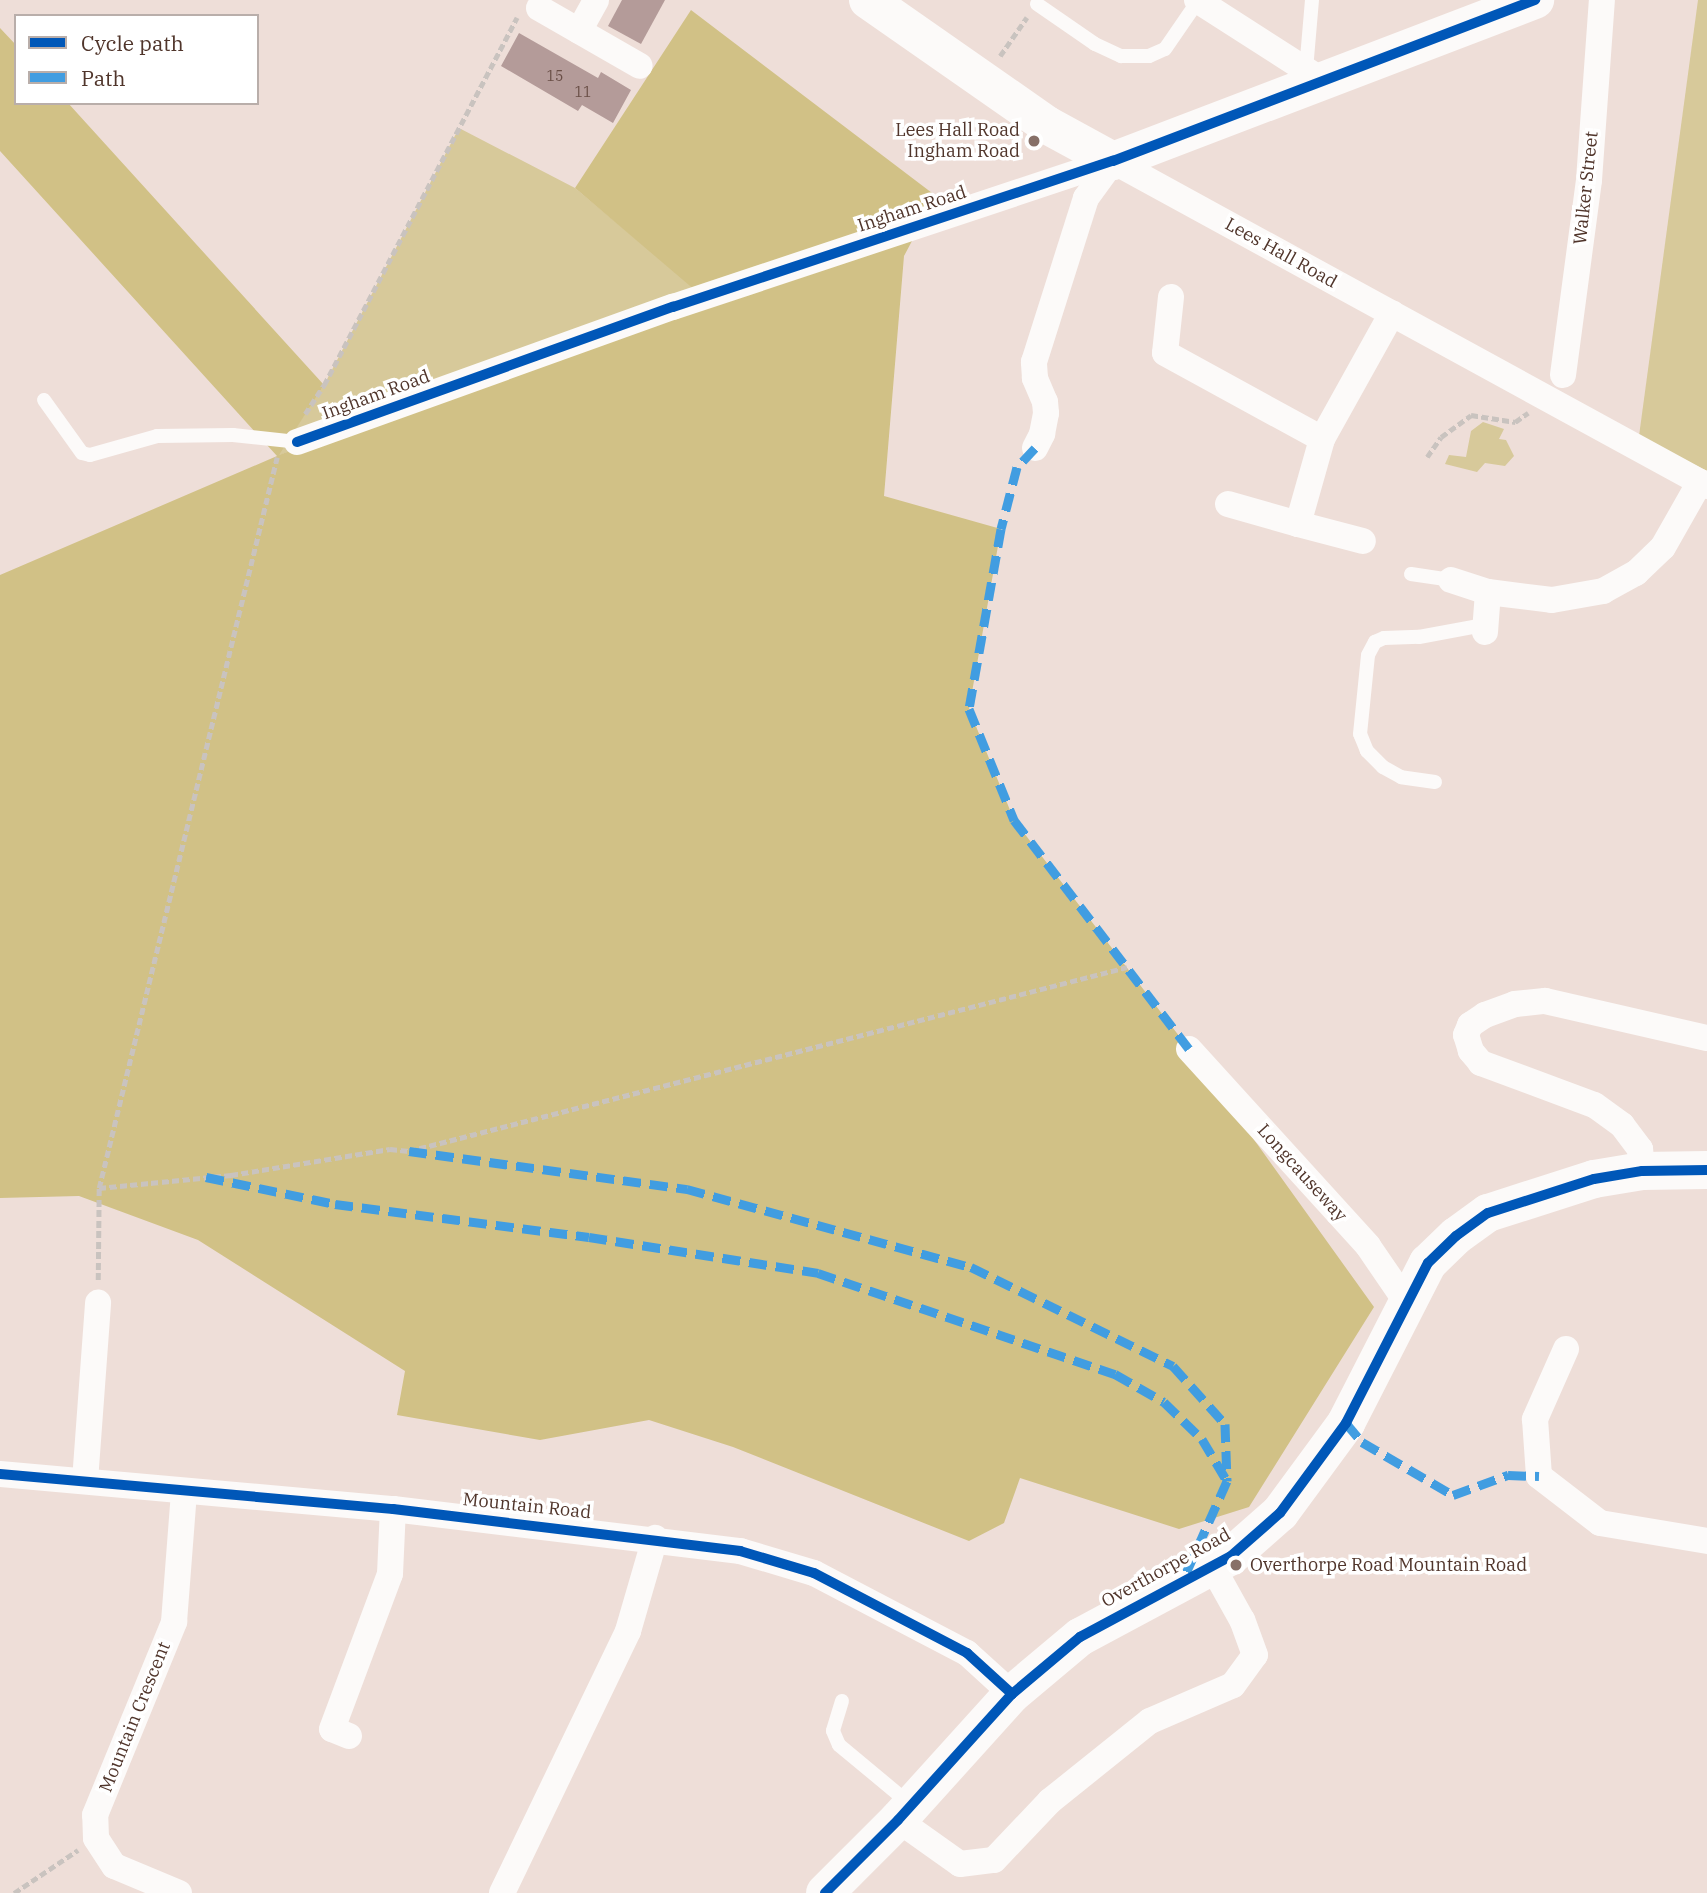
<!DOCTYPE html>
<style>
body{margin:0}
#map{position:relative;width:1707px;height:1893px;overflow:hidden;background:#eeded8;font-family:"IBM Plex Serif",serif}
div>[style]{position:absolute}
.green>*{inset:0;background:#d7c99a}
.forest>*{inset:0;background:#d1c186}
.building>*{inset:0;background:#b49b99}
.path>*{height:4.5px;margin-top:-2.25px;transform-origin:0;background:repeating-linear-gradient(90deg,#c9c3bf 0 7px,transparent 0 10.5px)}
.lane>*{height:14px;margin:-7px;padding:0 7px;transform-origin:7px;border-radius:7px;background:#fcfaf9}
.street>*{height:26px;margin:-13px;padding:0 13px;transform-origin:13px;border-radius:13px;background:#fcfaf9}
.secondary>*{height:38px;margin:-19px;padding:0 19px;transform-origin:19px;border-radius:19px;background:#fcfaf9}
.quiet>*{height:9px;margin-top:-4.5px;transform-origin:0;background:repeating-linear-gradient(90deg,#419de1 0 18px,transparent 0 27px)}
.cycleway>*{height:10px;margin:-5px;padding:0 5px;transform-origin:5px;border-radius:5px;background:#0057b8}
.dots>*{width:19px;height:19px;translate:-50% -50%;box-sizing:border-box;border:4px solid #fff;border-radius:50%}
span{translate:-50% -50%;white-space:nowrap;text-align:center;line-height:1.15;-webkit-text-stroke:7px #fff;paint-order:stroke}
.number-label{font-size:14px;color:#694e46}
.number-label span{-webkit-text-stroke-width:0}
.poi-label{font-size:18px;color:#50352b}
.right{translate:-100% -50%;text-align:right}
.left{translate:0 -50%;text-align:left}
.street-label{font-size:18px;color:#50352b}
.legend{position:absolute;left:14px;top:14px;width:245px;height:91px;box-sizing:border-box;background:#fff;border:2px solid #b9aeaa;margin:0;padding:9px 12px;list-style:none;font-size:21px;color:#50352b}
.legend li{display:flex;align-items:center;gap:14px;height:35px}
.legend b{width:35px;border:2px solid #b9aeaa}
</style>
<div id="map">
<div class="green">
<div style="clip-path:polygon(1698px 0,1707px 0,1707px 471px,1639px 436px)"></div>
<div style="clip-path:polygon(459px 128px,575px 188px,704px 296px,277px 456px,324px 385px)"></div>
<div style="clip-path:polygon(1483px 422px,1504px 429px,1499px 439px,1506px 440px,1514px 456px,1505px 466px,1485px 463px,1477px 472px,1445px 464px,1449px 455px,1466px 457px,1471px 431px)"></div>
</div>
<div class="forest">
<div style="clip-path:polygon(691px 10px,936px 196px,904px 256px,884px 496px,1001px 529px,969px 709px,1014px 820px,1189px 1049px,1374px 1307px,1249px 1507px,1179px 1529px,1020px 1478px,1004px 1523px,969px 1541px,733px 1447px,649px 1420px,540px 1440px,397px 1415px,405px 1371px,198px 1240px,79px 1196px,0 1198px,0 575px,277px 456px,0 151px,0 28px,16px 45px,16px 103px,68px 103px,324px 385px,279px 455px,703px 297px,575px 188px)"></div>
</div>
<div class="building">
<div style="clip-path:polygon(622px 0,665px 0,641px 44px,608px 26px)"></div>
<div style="clip-path:polygon(519px 33px,598px 78px,601px 72px,631px 90px,613px 123px,582px 105px,578px 111px,501px 66px)"></div>
</div>
<div class="path">
<div style="left:1000px;top:56px;width:47px;rotate:-55.3deg"></div>
<div style="left:305px;top:414px;width:35px;rotate:-57deg"></div>
<div style="left:324px;top:385px;width:415px;rotate:-62.3deg"></div>
<div style="left:1427px;top:457px;width:24px;rotate:-55deg"></div>
<div style="left:1441px;top:437px;width:37px;rotate:-36deg"></div>
<div style="left:1471px;top:415px;width:45px;rotate:9deg"></div>
<div style="left:1515px;top:422px;width:16px;rotate:-35deg"></div>
<div style="left:99px;top:1188px;width:133px;rotate:-5.6deg"></div>
<div style="left:231px;top:1175px;width:161px;rotate:-9.3deg"></div>
<div style="left:390px;top:1149px;width:19px;rotate:6deg"></div>
<div style="left:409px;top:1151px;width:741px;rotate:-14.37deg"></div>
<div style="left:98px;top:1280px;width:92px;rotate:-89.4deg"></div>
<div style="left:99px;top:1188px;width:752px;rotate:-76.31deg"></div>
<div style="left:14px;top:1893px;width:77px;rotate:-33.9deg"></div>
</div>
<div class="lane">
<div style="left:1037px;top:4px;width:70px;rotate:34.6deg"></div>
<div style="left:1095px;top:44px;width:29px;rotate:25deg"></div>
<div style="left:1121px;top:56px;width:28px"></div>
<div style="left:1149px;top:56px;width:17px;rotate:-24deg"></div>
<div style="left:1165px;top:49px;width:58px;rotate:-55.5deg"></div>
<div style="left:1306px;top:70px;width:70px;rotate:-85.1deg"></div>
<div style="left:44px;top:400px;width:65px;rotate:54.4deg"></div>
<div style="left:82px;top:453px;width:8px;rotate:14deg"></div>
<div style="left:90px;top:455px;width:70px;rotate:-15.8deg"></div>
<div style="left:157px;top:436px;width:76px;rotate:-0.8deg"></div>
<div style="left:233px;top:435px;width:64px;rotate:6.2deg"></div>
<div style="left:1411px;top:574px;width:40px;rotate:8.5deg"></div>
<div style="left:1435px;top:782px;width:34px;rotate:-172deg"></div>
<div style="left:1401px;top:777px;width:21px;rotate:-151deg"></div>
<div style="left:1383px;top:767px;width:23px;rotate:-135deg"></div>
<div style="left:1367px;top:751px;width:18px;rotate:-112deg"></div>
<div style="left:1360px;top:734px;width:79px;rotate:-84.2deg"></div>
<div style="left:1368px;top:655px;width:15px;rotate:-62deg"></div>
<div style="left:1375px;top:642px;width:10px;rotate:-24deg"></div>
<div style="left:1384px;top:638px;width:35px;rotate:-2deg"></div>
<div style="left:1419px;top:637px;width:65px;rotate:-10.6deg"></div>
<div style="left:842px;top:1701px;width:31px;rotate:107deg"></div>
<div style="left:833px;top:1731px;width:15px;rotate:67deg"></div>
<div style="left:839px;top:1745px;width:92px;rotate:39.7deg"></div>
</div>
<div class="street">
<div style="left:1197px;top:0;width:150px;rotate:32.7deg"></div>
<div style="left:539px;top:8px;width:116px;rotate:29.9deg"></div>
<div style="left:579px;top:31px;width:35px;rotate:-61deg"></div>
<div style="left:1113px;top:161px;width:677px;rotate:28.68deg"></div>
<div style="left:1171px;top:297px;width:56px;rotate:96.1deg"></div>
<div style="left:1165px;top:353px;width:179px;rotate:28.7deg"></div>
<div style="left:1563px;top:375px;width:197px;rotate:-82.4deg"></div>
<div style="left:1589px;top:180px;width:180px;rotate:-85.9deg"></div>
<div style="left:297px;top:442px;width:400px;rotate:-19.8deg"></div>
<div style="left:673px;top:307px;width:464px;rotate:-18.4deg"></div>
<div style="left:1035px;top:448px;width:16px;rotate:-63deg"></div>
<div style="left:1042px;top:434px;width:21px;rotate:-79deg"></div>
<div style="left:1046px;top:413px;width:11px;rotate:-95deg"></div>
<div style="left:1045px;top:402px;width:26px;rotate:-113deg"></div>
<div style="left:1035px;top:378px;width:16px;rotate:-94deg"></div>
<div style="left:1034px;top:362px;width:172px;rotate:-72.4deg"></div>
<div style="left:1086px;top:198px;width:46px;rotate:-53.9deg"></div>
<div style="left:1228px;top:504px;width:73px;rotate:15.9deg"></div>
<div style="left:1298px;top:524px;width:88px;rotate:-74.2deg"></div>
<div style="left:1322px;top:439px;width:144px;rotate:-60.9deg"></div>
<div style="left:1298px;top:524px;width:67px;rotate:14.7deg"></div>
<div style="left:1451px;top:580px;width:39px;rotate:18deg"></div>
<div style="left:1488px;top:592px;width:64px;rotate:7.1deg"></div>
<div style="left:1552px;top:600px;width:52px;rotate:-10deg"></div>
<div style="left:1603px;top:591px;width:38px;rotate:-29deg"></div>
<div style="left:1636px;top:573px;width:37px;rotate:-44deg"></div>
<div style="left:1663px;top:547px;width:75px;rotate:-60.4deg"></div>
<div style="left:1485px;top:632px;width:40px;rotate:-85.7deg"></div>
<div style="left:1189px;top:1049px;width:266px;rotate:47.7deg"></div>
<div style="left:1368px;top:1246px;width:69px;rotate:55.6deg"></div>
<div style="left:1642px;top:1171px;width:22px;rotate:-95deg"></div>
<div style="left:1640px;top:1149px;width:30px;rotate:-127deg"></div>
<div style="left:1622px;top:1125px;width:34px;rotate:-144deg"></div>
<div style="left:1594px;top:1105px;width:121px;rotate:-159.6deg"></div>
<div style="left:1481px;top:1063px;width:16px;rotate:-130deg"></div>
<div style="left:1471px;top:1051px;width:17px;rotate:-107deg"></div>
<div style="left:1466px;top:1035px;width:11px;rotate:-68deg"></div>
<div style="left:1470px;top:1025px;width:18px;rotate:-34deg"></div>
<div style="left:1485px;top:1015px;width:32px;rotate:-20deg"></div>
<div style="left:1515px;top:1004px;width:30px;rotate:-6deg"></div>
<div style="left:1545px;top:1001px;width:166px;rotate:12.9deg"></div>
<div style="left:1566px;top:1349px;width:77px;rotate:113.9deg"></div>
<div style="left:1535px;top:1419px;width:57px;rotate:86deg"></div>
<div style="left:1539px;top:1476px;width:77px;rotate:37.6deg"></div>
<div style="left:1600px;top:1523px;width:109px;rotate:9.5deg"></div>
<div style="left:0;top:1474px;width:395px;rotate:5.1deg"></div>
<div style="left:393px;top:1509px;width:350px;rotate:6.9deg"></div>
<div style="left:740px;top:1551px;width:77px;rotate:16.6deg"></div>
<div style="left:814px;top:1573px;width:173px;rotate:27.6deg"></div>
<div style="left:967px;top:1653px;width:61px;rotate:42.3deg"></div>
<div style="left:85px;top:1481px;width:179px;rotate:-85.8deg"></div>
<div style="left:349px;top:1736px;width:18px;rotate:-158deg"></div>
<div style="left:332px;top:1729px;width:165px;rotate:-69.5deg"></div>
<div style="left:390px;top:1574px;width:65px;rotate:-87.4deg"></div>
<div style="left:898px;top:1820px;width:76px;rotate:35.4deg"></div>
<div style="left:960px;top:1864px;width:34px;rotate:-7deg"></div>
<div style="left:994px;top:1860px;width:81px;rotate:-46.5deg"></div>
<div style="left:1050px;top:1801px;width:128px;rotate:-38.7deg"></div>
<div style="left:1150px;top:1721px;width:90px;rotate:-23.4deg"></div>
<div style="left:1233px;top:1685px;width:37px;rotate:-54deg"></div>
<div style="left:1255px;top:1655px;width:37px;rotate:-110deg"></div>
<div style="left:1242px;top:1620px;width:62px;rotate:-119.1deg"></div>
<div style="left:179px;top:1893px;width:70px;rotate:-157.4deg"></div>
<div style="left:114px;top:1866px;width:33px;rotate:-123deg"></div>
<div style="left:96px;top:1838px;width:23px;rotate:-92deg"></div>
<div style="left:95px;top:1815px;width:209px;rotate:-67.7deg"></div>
<div style="left:174px;top:1622px;width:130px;rotate:-85.6deg"></div>
<div style="left:502px;top:1893px;width:291px;rotate:-64.3deg"></div>
<div style="left:628px;top:1631px;width:97px;rotate:-73.8deg"></div>
</div>
<div class="secondary">
<div style="left:868px;top:0;width:218px;rotate:34.9deg"></div>
<div style="left:1047px;top:125px;width:75px;rotate:28.6deg"></div>
<div style="left:1113px;top:161px;width:452px;rotate:-20.9deg"></div>
<div style="left:825px;top:1893px;width:103px;rotate:-45deg"></div>
<div style="left:898px;top:1820px;width:170px;rotate:-47.9deg"></div>
<div style="left:1012px;top:1694px;width:89px;rotate:-40deg"></div>
<div style="left:1080px;top:1637px;width:171px;rotate:-28.2deg"></div>
<div style="left:1231px;top:1556px;width:65px;rotate:-41.3deg"></div>
<div style="left:1280px;top:1513px;width:112px;rotate:-53.7deg"></div>
<div style="left:1346px;top:1423px;width:180px;rotate:-62.9deg"></div>
<div style="left:1428px;top:1263px;width:39px;rotate:-44deg"></div>
<div style="left:1456px;top:1236px;width:39px;rotate:-36deg"></div>
<div style="left:1488px;top:1213px;width:111px;rotate:-17.8deg"></div>
<div style="left:1594px;top:1179px;width:49px;rotate:-9.5deg"></div>
<div style="left:1642px;top:1171px;width:65px;rotate:-0.9deg"></div>
</div>
<div class="quiet">
<div style="left:1035px;top:448px;width:26px;rotate:133deg"></div>
<div style="left:1017px;top:467px;width:64px;rotate:104.5deg"></div>
<div style="left:1001px;top:529px;width:183px;rotate:100.1deg"></div>
<div style="left:969px;top:709px;width:120px;rotate:67.9deg"></div>
<div style="left:1014px;top:820px;width:288px;rotate:52.6deg"></div>
<div style="left:409px;top:1151px;width:281px;rotate:7.8deg"></div>
<div style="left:687px;top:1189px;width:295px;rotate:15.4deg"></div>
<div style="left:971px;top:1267px;width:225px;rotate:26.1deg"></div>
<div style="left:1173px;top:1366px;width:78px;rotate:48.1deg"></div>
<div style="left:1225px;top:1424px;width:57px;rotate:88deg"></div>
<div style="left:1227px;top:1481px;width:108px;rotate:114deg"></div>
<div style="left:206px;top:1177px;width:132px;rotate:11.8deg"></div>
<div style="left:335px;top:1204px;width:256px;rotate:7.4deg"></div>
<div style="left:589px;top:1237px;width:232px;rotate:8.9deg"></div>
<div style="left:818px;top:1273px;width:314px;rotate:18.8deg"></div>
<div style="left:1115px;top:1374px;width:56px;rotate:29.7deg"></div>
<div style="left:1164px;top:1402px;width:53px;rotate:44.2deg"></div>
<div style="left:1202px;top:1439px;width:49px;rotate:59.2deg"></div>
<div style="left:1346px;top:1423px;width:25px;rotate:50deg"></div>
<div style="left:1362px;top:1442px;width:105px;rotate:30.2deg"></div>
<div style="left:1453px;top:1495px;width:59px;rotate:-20deg"></div>
<div style="left:1508px;top:1475px;width:31px;rotate:2deg"></div>
</div>
<div class="cycleway">
<div style="left:297px;top:442px;width:400px;rotate:-19.8deg"></div>
<div style="left:673px;top:307px;width:464px;rotate:-18.4deg"></div>
<div style="left:1113px;top:161px;width:452px;rotate:-20.9deg"></div>
<div style="left:0;top:1474px;width:395px;rotate:5.1deg"></div>
<div style="left:393px;top:1509px;width:350px;rotate:6.9deg"></div>
<div style="left:740px;top:1551px;width:77px;rotate:16.6deg"></div>
<div style="left:814px;top:1573px;width:173px;rotate:27.6deg"></div>
<div style="left:967px;top:1653px;width:61px;rotate:42.3deg"></div>
<div style="left:825px;top:1893px;width:103px;rotate:-45deg"></div>
<div style="left:898px;top:1820px;width:170px;rotate:-47.9deg"></div>
<div style="left:1012px;top:1694px;width:89px;rotate:-40deg"></div>
<div style="left:1080px;top:1637px;width:171px;rotate:-28.2deg"></div>
<div style="left:1231px;top:1556px;width:65px;rotate:-41.3deg"></div>
<div style="left:1280px;top:1513px;width:112px;rotate:-53.7deg"></div>
<div style="left:1346px;top:1423px;width:180px;rotate:-62.9deg"></div>
<div style="left:1428px;top:1263px;width:39px;rotate:-44deg"></div>
<div style="left:1456px;top:1236px;width:39px;rotate:-36deg"></div>
<div style="left:1488px;top:1213px;width:111px;rotate:-17.8deg"></div>
<div style="left:1594px;top:1179px;width:49px;rotate:-9.5deg"></div>
<div style="left:1642px;top:1171px;width:65px;rotate:-0.9deg"></div>
</div>
<div class="dots">
<div style="left:1034px;top:141px;background:#877068"></div>
<div style="left:1236px;top:1565px;background:#877068"></div>
</div>
<div class="number-label">
<span style="left:555px;top:76px">15</span>
<span style="left:583px;top:92px">11</span>
</div>
<div class="poi-label">
<span class="right" style="left:1020px;top:141px">Lees Hall Road<br>Ingham Road</span>
<span class="left" style="left:1250px;top:1565px">Overthorpe Road Mountain Road</span>
</div>
<div class="street-label">
<span style="left:1586px;top:188px;rotate:-84deg">Walker Street</span>
<span style="left:912px;top:209px;rotate:-18deg">Ingham Road</span>
<span style="left:1281px;top:253px;rotate:29deg">Lees Hall Road</span>
<span style="left:376px;top:395px;rotate:-20deg">Ingham Road</span>
<span style="left:1302px;top:1173px;rotate:48deg">Longcauseway</span>
<span style="left:527px;top:1506px;rotate:6deg">Mountain Road</span>
<span style="left:1166px;top:1568px;rotate:-29deg">Overthorpe Road</span>
<span style="left:135px;top:1717px;rotate:-68deg">Mountain Crescent</span>
</div>
<ul class="legend">
<li><b style="height:9px;background:#0057b8"></b>Cycle path</li>
<li><b style="height:9px;background:#419de1"></b>Path</li>
</ul>
</div>
